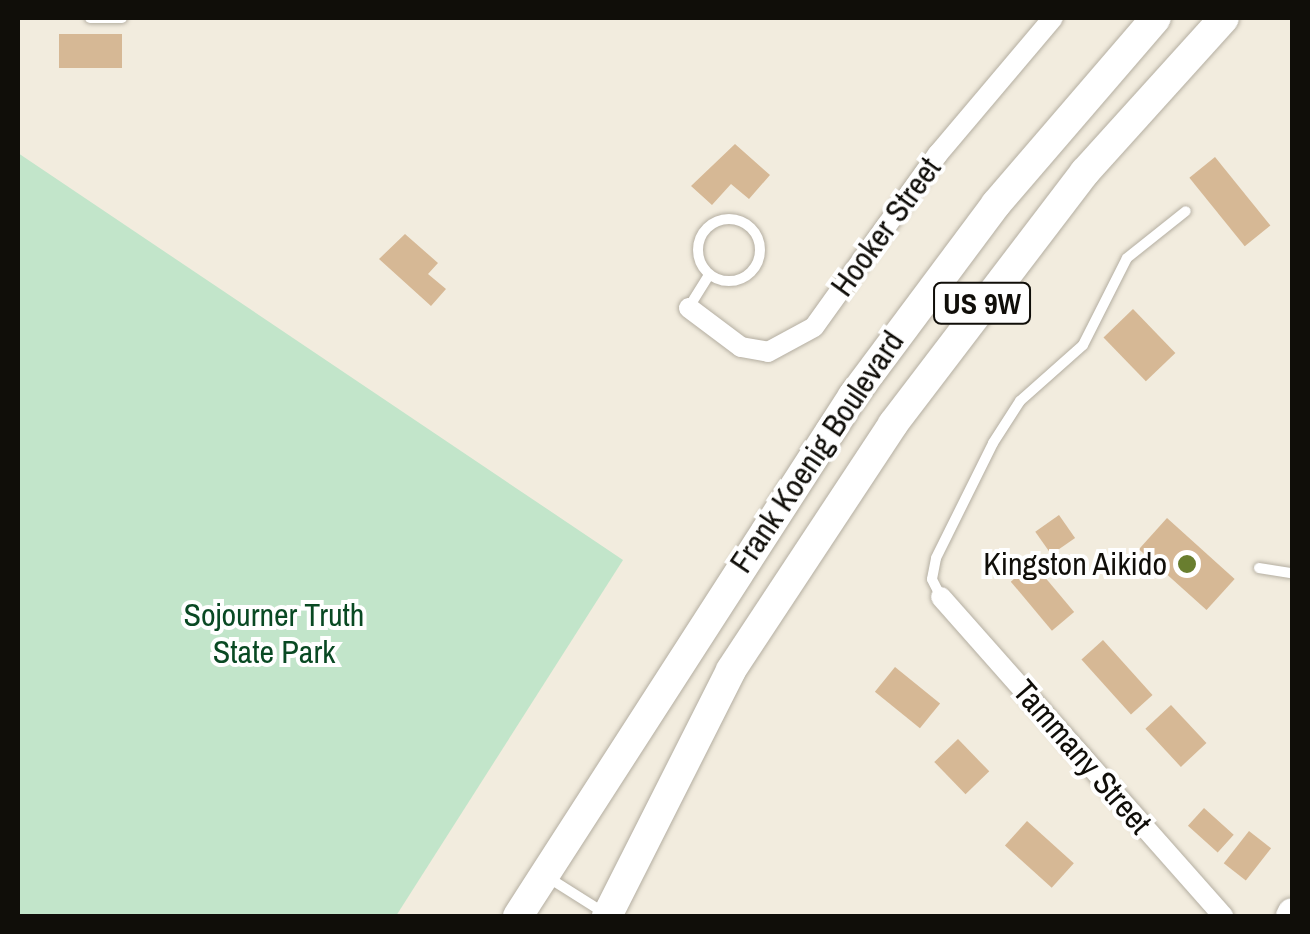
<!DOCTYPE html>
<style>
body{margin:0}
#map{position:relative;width:1310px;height:934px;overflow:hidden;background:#f2ecde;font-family:"Archivo Narrow",sans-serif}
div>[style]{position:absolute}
.green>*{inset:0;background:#c2e5ca}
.building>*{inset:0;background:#d6b895;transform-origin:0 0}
.roads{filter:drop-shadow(0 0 2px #b4aea1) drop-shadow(0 0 2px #b4aea1)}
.service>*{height:10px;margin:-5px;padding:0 5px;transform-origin:5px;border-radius:5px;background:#fff}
.service>.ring{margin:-5px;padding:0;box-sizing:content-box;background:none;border:10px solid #fff;border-radius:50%}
.minor>*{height:20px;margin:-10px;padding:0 10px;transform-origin:10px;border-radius:10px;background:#fff}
.secondary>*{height:28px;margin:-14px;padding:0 14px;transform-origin:14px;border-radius:14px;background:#fff}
.primary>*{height:30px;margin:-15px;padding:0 15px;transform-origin:15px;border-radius:15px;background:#fff}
.dots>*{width:28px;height:28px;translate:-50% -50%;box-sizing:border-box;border:5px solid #fff;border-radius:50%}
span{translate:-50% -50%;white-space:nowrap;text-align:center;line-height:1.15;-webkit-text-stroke:8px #fff;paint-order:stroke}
.shield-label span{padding:2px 8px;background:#fff;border:2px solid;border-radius:8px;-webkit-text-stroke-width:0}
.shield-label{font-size:30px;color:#100e09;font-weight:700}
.street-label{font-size:32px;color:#100e09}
.poi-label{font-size:32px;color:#100e09}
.right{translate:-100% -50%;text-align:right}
.park-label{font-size:32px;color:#094923}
.frame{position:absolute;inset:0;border:20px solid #100e09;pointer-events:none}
</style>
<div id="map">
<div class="green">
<div style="clip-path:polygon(18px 153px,623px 560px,396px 916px,18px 916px)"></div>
</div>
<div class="building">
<div style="left:122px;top:34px;width:34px;height:63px;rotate:90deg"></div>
<div style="clip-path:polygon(735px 144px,770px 175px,749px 199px,731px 184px,712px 205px,691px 186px)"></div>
<div style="left:1215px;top:157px;width:88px;height:33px;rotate:51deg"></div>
<div style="clip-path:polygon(405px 234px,438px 263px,428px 274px,446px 289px,431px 306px,379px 259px)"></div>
<div style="left:1133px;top:309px;width:61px;height:41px;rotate:46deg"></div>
<div style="left:1059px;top:515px;width:28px;height:29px;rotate:55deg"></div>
<div style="left:1167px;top:518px;width:91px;height:42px;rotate:42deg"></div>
<div style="left:1033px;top:563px;width:64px;height:29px;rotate:50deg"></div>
<div style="left:1103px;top:640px;width:74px;height:29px;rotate:48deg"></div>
<div style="left:895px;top:667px;width:58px;height:32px;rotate:39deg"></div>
<div style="left:1171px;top:705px;width:52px;height:35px;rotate:47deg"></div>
<div style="left:958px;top:739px;width:45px;height:33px;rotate:46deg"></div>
<div style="left:1204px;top:808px;width:40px;height:24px;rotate:42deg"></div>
<div style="left:1027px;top:821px;width:63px;height:33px;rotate:42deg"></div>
<div style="left:1249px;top:831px;width:28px;height:41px;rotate:38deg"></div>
</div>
<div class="roads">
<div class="service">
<div style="left:90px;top:18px;width:32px"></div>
<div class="ring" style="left:698px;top:219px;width:52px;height:52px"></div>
<div style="left:689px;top:307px;width:38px;rotate:-58deg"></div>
<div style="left:1259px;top:568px;width:33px;rotate:9deg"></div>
<div style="left:941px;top:597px;width:20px;rotate:-117deg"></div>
<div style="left:932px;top:579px;width:21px;rotate:-79deg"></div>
<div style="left:936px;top:558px;width:128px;rotate:-63.6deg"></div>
<div style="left:993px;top:443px;width:50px;rotate:-57.3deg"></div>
<div style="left:1020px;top:401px;width:84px;rotate:-41.6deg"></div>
<div style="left:1083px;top:345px;width:97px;rotate:-63.2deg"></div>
<div style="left:1127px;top:258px;width:75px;rotate:-38.5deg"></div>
<div style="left:549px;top:878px;width:67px;rotate:32.3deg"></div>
</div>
<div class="minor">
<div style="left:689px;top:308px;width:65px;rotate:36.9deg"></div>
<div style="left:741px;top:347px;width:27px;rotate:10deg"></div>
<div style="left:768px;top:352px;width:52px;rotate:-28.5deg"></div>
<div style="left:814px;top:327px;width:213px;rotate:-54.4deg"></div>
<div style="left:938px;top:154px;width:178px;rotate:-49.8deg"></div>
<div style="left:941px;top:597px;width:426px;rotate:48.5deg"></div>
</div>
<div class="secondary">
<div style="left:1290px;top:916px;width:4px;rotate:-63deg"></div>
</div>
<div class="primary">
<div style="left:518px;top:916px;width:619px;rotate:-57.21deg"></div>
<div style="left:853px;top:396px;width:239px;rotate:-53.3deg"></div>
<div style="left:996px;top:204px;width:245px;rotate:-49.3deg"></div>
<div style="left:607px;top:916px;width:275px;rotate:-63.2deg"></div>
<div style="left:731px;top:670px;width:295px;rotate:-56.6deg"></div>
<div style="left:893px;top:424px;width:317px;rotate:-52.7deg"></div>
<div style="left:1085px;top:172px;width:207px;rotate:-47.9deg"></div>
</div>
</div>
<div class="dots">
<div style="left:1187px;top:564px;background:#697e2f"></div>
</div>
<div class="shield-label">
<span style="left:982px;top:303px">US 9W</span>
</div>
<div class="street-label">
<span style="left:886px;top:227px;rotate:-54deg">Hooker Street</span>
<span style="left:817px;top:452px;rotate:-56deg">Frank Koenig Boulevard</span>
<span style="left:1082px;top:757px;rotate:49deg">Tammany Street</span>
</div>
<div class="poi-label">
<span class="right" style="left:1167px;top:564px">Kingston Aikido</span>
</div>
<div class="park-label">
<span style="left:274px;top:634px">Sojourner Truth<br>State Park</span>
</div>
<div class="frame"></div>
</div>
